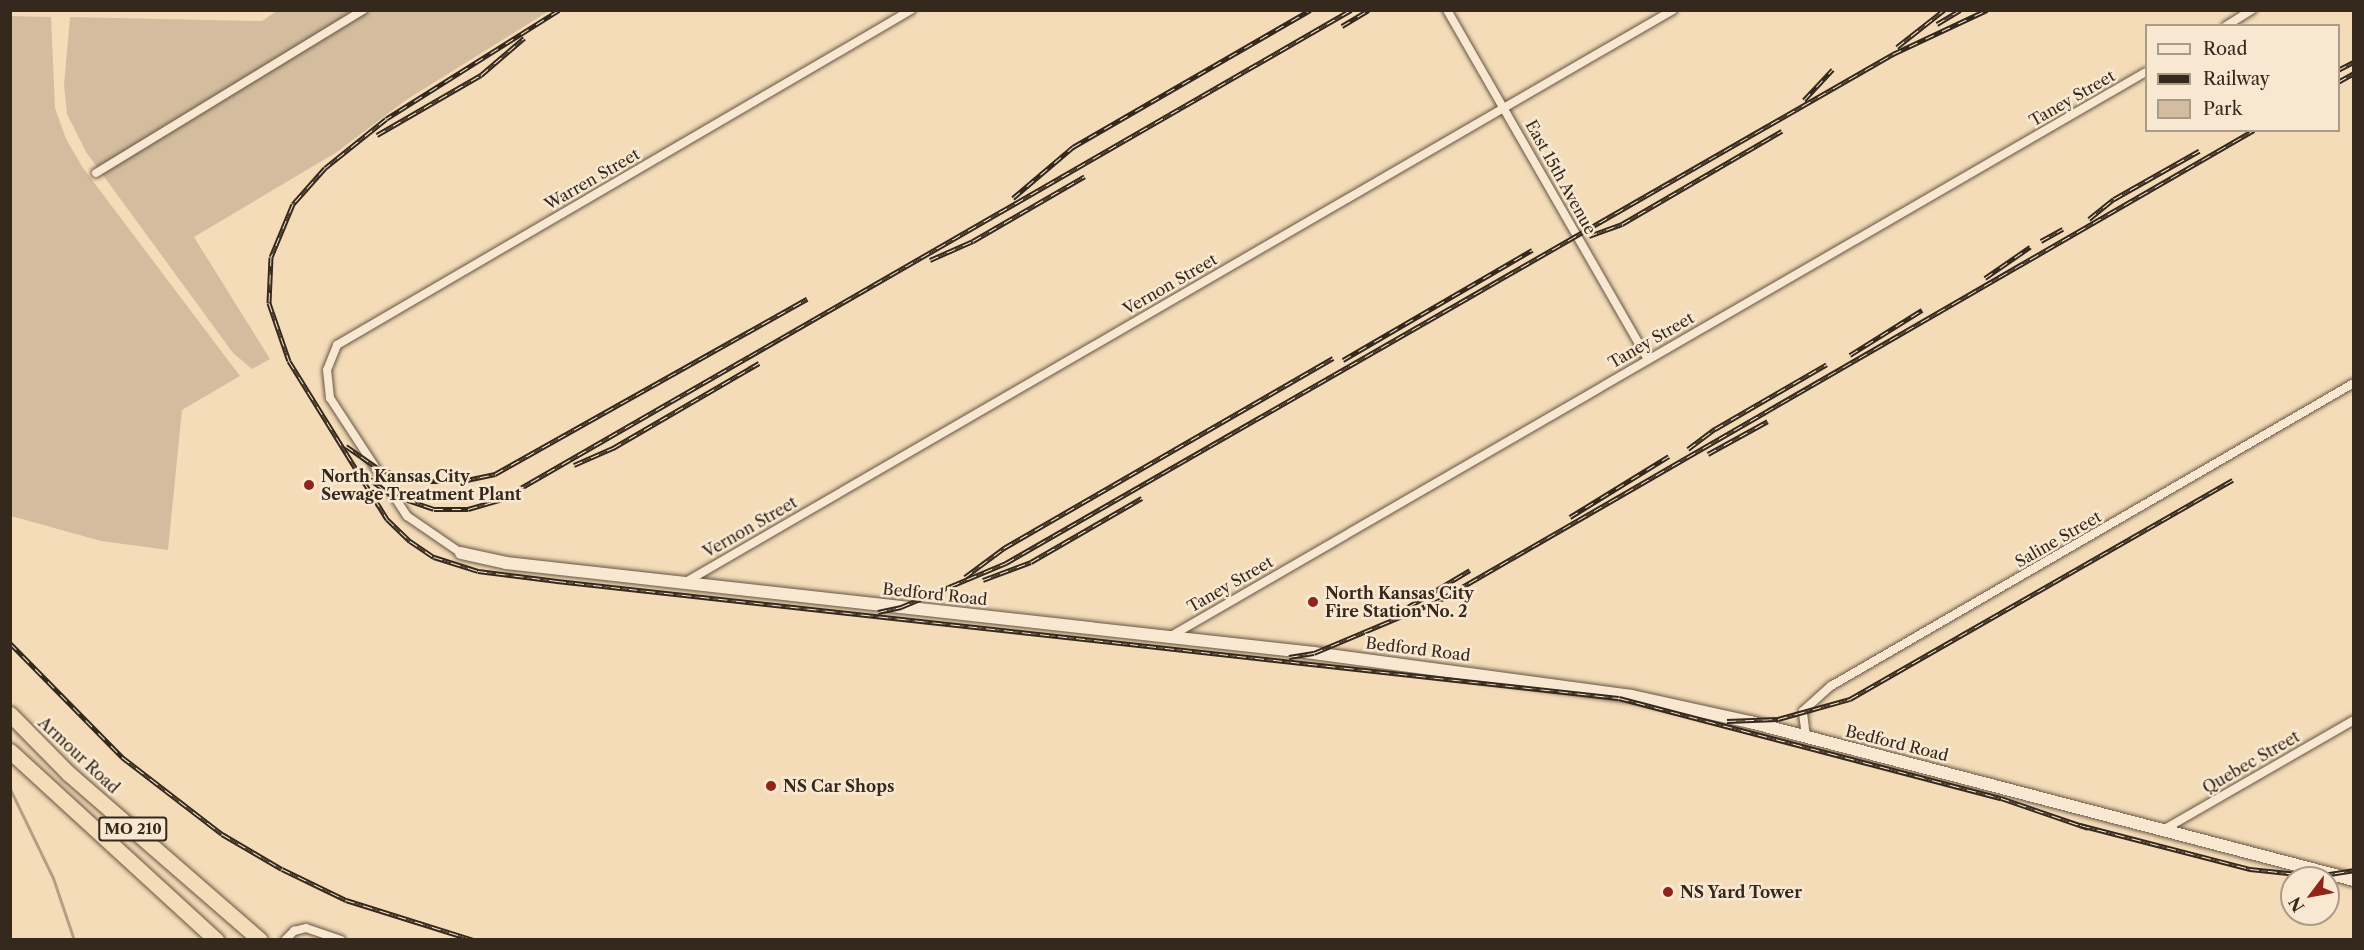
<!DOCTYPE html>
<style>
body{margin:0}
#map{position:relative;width:2364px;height:950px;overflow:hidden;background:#f5dcb9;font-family:"Libre Caslon Text",serif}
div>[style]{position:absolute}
.green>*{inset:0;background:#d4bd9e}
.stream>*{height:3px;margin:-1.5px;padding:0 1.5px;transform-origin:1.5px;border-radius:1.5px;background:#b49f84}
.roads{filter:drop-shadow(0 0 2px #655543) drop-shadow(0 0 2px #655543)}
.street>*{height:8px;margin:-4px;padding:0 4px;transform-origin:4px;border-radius:4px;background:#f8e8d2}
.secondary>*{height:12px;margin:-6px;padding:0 6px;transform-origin:6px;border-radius:6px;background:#f8e8d2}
.highway>*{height:15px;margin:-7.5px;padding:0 7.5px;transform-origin:7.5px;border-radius:7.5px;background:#f5dcb9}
.rail>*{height:5px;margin-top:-2.5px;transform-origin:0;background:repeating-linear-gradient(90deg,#f8e8d2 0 9px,#35281c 0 18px);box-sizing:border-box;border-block:2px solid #35281c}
.dots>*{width:16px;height:16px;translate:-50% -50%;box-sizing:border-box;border:3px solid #f8e8d2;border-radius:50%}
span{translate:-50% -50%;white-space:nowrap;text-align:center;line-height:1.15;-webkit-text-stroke:5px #f8e8d2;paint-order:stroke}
.shield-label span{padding:2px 4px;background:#f8e8d2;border:2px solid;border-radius:4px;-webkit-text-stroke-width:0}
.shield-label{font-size:15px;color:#35281c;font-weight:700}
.street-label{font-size:16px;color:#35281c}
.poi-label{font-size:16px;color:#35281c;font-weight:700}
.left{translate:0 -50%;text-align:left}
.frame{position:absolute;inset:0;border:12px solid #35281c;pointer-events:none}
.legend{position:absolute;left:2145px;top:24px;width:195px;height:108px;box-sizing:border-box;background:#f8e8d2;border:2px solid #aa9b89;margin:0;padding:8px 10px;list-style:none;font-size:18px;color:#35281c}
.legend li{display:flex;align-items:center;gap:12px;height:30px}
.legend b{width:30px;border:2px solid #aa9b89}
.north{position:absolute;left:2280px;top:866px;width:60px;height:60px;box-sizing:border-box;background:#f8e8d2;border:2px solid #aa9b89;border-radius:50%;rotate:238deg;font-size:16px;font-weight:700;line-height:24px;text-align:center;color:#35281c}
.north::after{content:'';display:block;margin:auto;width:21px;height:27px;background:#8f2418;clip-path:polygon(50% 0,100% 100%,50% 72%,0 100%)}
</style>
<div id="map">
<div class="green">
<div style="clip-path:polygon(278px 10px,549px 11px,406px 100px,337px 152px,194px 237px,270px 359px,252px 369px,233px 353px,86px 152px,67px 114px,64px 85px,70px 17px,262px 21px)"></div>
<div style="clip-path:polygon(10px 16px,51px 17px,55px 108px,66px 139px,83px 168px,240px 376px,182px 410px,168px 550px,101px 541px,11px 516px)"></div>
</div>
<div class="stream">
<div style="left:10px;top:789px;width:99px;rotate:64.2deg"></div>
<div style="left:53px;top:878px;width:65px;rotate:71.3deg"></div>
</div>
<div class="roads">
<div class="street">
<div style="left:1447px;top:10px;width:403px;rotate:60.1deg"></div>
<div style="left:2226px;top:26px;width:31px;rotate:-32deg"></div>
<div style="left:96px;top:173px;width:313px;rotate:-31.4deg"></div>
<div style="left:461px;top:553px;width:65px;rotate:-145.6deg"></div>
<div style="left:407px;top:516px;width:141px;rotate:-123.1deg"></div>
<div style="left:330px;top:398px;width:28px;rotate:-96deg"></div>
<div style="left:327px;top:370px;width:27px;rotate:-68deg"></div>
<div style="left:337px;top:345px;width:665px;rotate:-30.27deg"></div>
<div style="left:684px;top:583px;width:1143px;rotate:-30.09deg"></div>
<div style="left:1171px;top:636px;width:1126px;rotate:-30.05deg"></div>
<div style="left:1806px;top:737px;width:26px;rotate:-97deg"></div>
<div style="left:1803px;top:711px;width:38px;rotate:-42deg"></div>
<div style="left:1831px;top:686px;width:604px;rotate:-30.09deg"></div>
<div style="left:2163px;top:830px;width:220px;rotate:-29.9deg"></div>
<div style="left:285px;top:940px;width:13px;rotate:-45deg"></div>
<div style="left:294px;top:931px;width:12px;rotate:-14deg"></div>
<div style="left:306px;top:928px;width:37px;rotate:19deg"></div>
</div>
<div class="secondary">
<div style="left:461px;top:553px;width:46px;rotate:12.5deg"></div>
<div style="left:506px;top:563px;width:813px;rotate:6.36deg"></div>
<div style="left:1314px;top:653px;width:320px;rotate:7.7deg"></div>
<div style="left:1631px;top:696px;width:122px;rotate:12.3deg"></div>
<div style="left:1750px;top:722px;width:624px;rotate:14.66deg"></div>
</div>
<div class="highway">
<div style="left:10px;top:714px;width:83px;rotate:45.5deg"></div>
<div style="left:68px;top:773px;width:254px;rotate:41deg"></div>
<div style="left:10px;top:751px;width:280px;rotate:42.5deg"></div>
</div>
</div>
<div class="rail">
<div style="left:559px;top:10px;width:204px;rotate:147.8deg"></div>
<div style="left:386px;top:119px;width:78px;rotate:141.2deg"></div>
<div style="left:325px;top:168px;width:48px;rotate:131.6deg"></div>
<div style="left:293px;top:204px;width:57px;rotate:112.5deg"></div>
<div style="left:271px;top:257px;width:46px;rotate:92.5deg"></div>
<div style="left:269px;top:303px;width:61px;rotate:71deg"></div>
<div style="left:289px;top:361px;width:186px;rotate:58.2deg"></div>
<div style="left:387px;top:519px;width:32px;rotate:44deg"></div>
<div style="left:410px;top:541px;width:29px;rotate:34deg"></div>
<div style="left:434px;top:557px;width:46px;rotate:17.7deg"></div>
<div style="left:478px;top:571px;width:80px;rotate:7.2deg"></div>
<div style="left:557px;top:581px;width:1068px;rotate:6.29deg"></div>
<div style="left:1619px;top:698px;width:395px;rotate:14.7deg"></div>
<div style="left:2001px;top:798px;width:92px;rotate:19deg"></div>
<div style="left:1937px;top:24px;width:27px;rotate:-31deg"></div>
<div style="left:1342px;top:26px;width:31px;rotate:-31deg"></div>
<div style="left:1897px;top:47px;width:60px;rotate:-38.2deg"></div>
<div style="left:2338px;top:70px;width:18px;rotate:-27deg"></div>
<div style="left:2338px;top:82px;width:18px;rotate:-29deg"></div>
<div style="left:1804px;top:100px;width:42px;rotate:-46.9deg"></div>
<div style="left:377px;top:135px;width:120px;rotate:-30deg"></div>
<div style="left:481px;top:75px;width:57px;rotate:-40.7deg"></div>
<div style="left:1013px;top:198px;width:79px;rotate:-40.4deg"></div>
<div style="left:1073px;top:147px;width:274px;rotate:-30deg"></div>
<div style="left:2089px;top:219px;width:32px;rotate:-39deg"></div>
<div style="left:2114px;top:199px;width:98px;rotate:-29.5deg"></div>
<div style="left:1589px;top:236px;width:35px;rotate:-20deg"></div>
<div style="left:1622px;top:224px;width:185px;rotate:-30.2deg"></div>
<div style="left:2041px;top:241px;width:25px;rotate:-29deg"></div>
<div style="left:930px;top:260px;width:47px;rotate:-23.8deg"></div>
<div style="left:973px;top:241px;width:129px;rotate:-30.1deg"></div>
<div style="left:1985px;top:278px;width:55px;rotate:-34.6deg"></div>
<div style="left:1850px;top:355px;width:85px;rotate:-32deg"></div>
<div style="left:1343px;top:360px;width:219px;rotate:-30.2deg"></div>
<div style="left:346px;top:446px;width:40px;rotate:34.9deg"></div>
<div style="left:379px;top:469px;width:40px;rotate:18deg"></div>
<div style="left:417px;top:481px;width:45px"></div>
<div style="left:462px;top:481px;width:34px;rotate:-12deg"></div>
<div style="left:495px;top:474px;width:358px;rotate:-29.3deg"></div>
<div style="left:1688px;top:449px;width:34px;rotate:-37deg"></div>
<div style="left:1715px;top:429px;width:129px;rotate:-30.1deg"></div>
<div style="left:1708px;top:454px;width:68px;rotate:-28.8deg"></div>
<div style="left:574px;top:465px;width:43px;rotate:-23.6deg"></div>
<div style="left:613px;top:448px;width:169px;rotate:-30.2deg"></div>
<div style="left:364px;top:475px;width:32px;rotate:36deg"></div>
<div style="left:390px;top:494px;width:46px;rotate:18.8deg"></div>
<div style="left:434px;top:509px;width:34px"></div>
<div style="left:468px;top:509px;width:33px;rotate:-16deg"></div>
<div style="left:500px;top:500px;width:982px;rotate:-29.93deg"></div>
<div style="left:1570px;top:517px;width:116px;rotate:-31.6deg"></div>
<div style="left:965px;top:577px;width:49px;rotate:-36.6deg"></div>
<div style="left:1004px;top:548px;width:380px;rotate:-30deg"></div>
<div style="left:983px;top:580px;width:51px;rotate:-20.6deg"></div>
<div style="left:1031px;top:562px;width:128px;rotate:-30deg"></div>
<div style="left:1408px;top:607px;width:72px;rotate:-30.8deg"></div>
<div style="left:878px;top:612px;width:24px;rotate:-12deg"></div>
<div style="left:901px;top:607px;width:114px;rotate:-22.7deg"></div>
<div style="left:1006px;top:563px;width:1023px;rotate:-29.85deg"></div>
<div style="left:1893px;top:54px;width:104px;rotate:-25.1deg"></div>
<div style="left:10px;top:643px;width:160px;rotate:45.5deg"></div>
<div style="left:122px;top:757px;width:126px;rotate:37.6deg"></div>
<div style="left:222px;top:834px;width:69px;rotate:30.3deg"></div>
<div style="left:282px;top:869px;width:71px;rotate:25.8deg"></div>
<div style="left:346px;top:900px;width:134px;rotate:17.4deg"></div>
<div style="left:1289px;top:657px;width:25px;rotate:-9deg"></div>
<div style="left:1314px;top:653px;width:134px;rotate:-22.8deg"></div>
<div style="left:1438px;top:601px;width:942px;rotate:-29.99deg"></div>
<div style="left:1727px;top:721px;width:51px;rotate:-2.2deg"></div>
<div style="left:1778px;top:719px;width:75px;rotate:-15.5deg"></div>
<div style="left:1850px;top:699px;width:441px;rotate:-29.8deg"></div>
<div style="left:2080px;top:825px;width:176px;rotate:14.5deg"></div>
<div style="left:2250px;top:869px;width:67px;rotate:6deg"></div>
<div style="left:2317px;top:876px;width:37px;rotate:-9deg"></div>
</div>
<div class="dots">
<div style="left:309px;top:485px;background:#8f2418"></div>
<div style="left:1313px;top:602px;background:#8f2418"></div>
<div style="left:771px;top:786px;background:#8f2418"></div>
<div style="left:1668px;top:892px;background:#8f2418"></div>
</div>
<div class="shield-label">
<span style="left:133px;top:829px">MO 210</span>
</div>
<div class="street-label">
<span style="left:2072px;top:98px;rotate:-30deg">Taney Street</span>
<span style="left:1561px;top:177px;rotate:61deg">East 15th Avenue</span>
<span style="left:592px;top:179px;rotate:-30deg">Warren Street</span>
<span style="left:1170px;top:284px;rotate:-30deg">Vernon Street</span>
<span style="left:1651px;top:340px;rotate:-30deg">Taney Street</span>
<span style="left:750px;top:527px;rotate:-30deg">Vernon Street</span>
<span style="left:2058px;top:539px;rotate:-30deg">Saline Street</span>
<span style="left:1230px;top:584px;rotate:-30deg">Taney Street</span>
<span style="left:935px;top:594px;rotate:6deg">Bedford Road</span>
<span style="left:1418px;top:649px;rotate:7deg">Bedford Road</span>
<span style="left:1897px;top:743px;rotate:14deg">Bedford Road</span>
<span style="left:79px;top:755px;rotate:43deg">Armour Road</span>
<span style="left:2251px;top:762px;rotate:-30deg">Quebec Street</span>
</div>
<div class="poi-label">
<span class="left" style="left:321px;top:485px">North Kansas City<br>Sewage Treatment Plant</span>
<span class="left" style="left:1325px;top:602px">North Kansas City<br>Fire Station No. 2</span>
<span class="left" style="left:783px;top:786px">NS Car Shops</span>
<span class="left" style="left:1680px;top:892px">NS Yard Tower</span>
</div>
<div class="frame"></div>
<ul class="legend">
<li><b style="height:8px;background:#f8e8d2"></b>Road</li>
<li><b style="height:8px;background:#35281c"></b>Railway</li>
<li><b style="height:16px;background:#d4bd9e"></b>Park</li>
</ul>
<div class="north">N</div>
</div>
